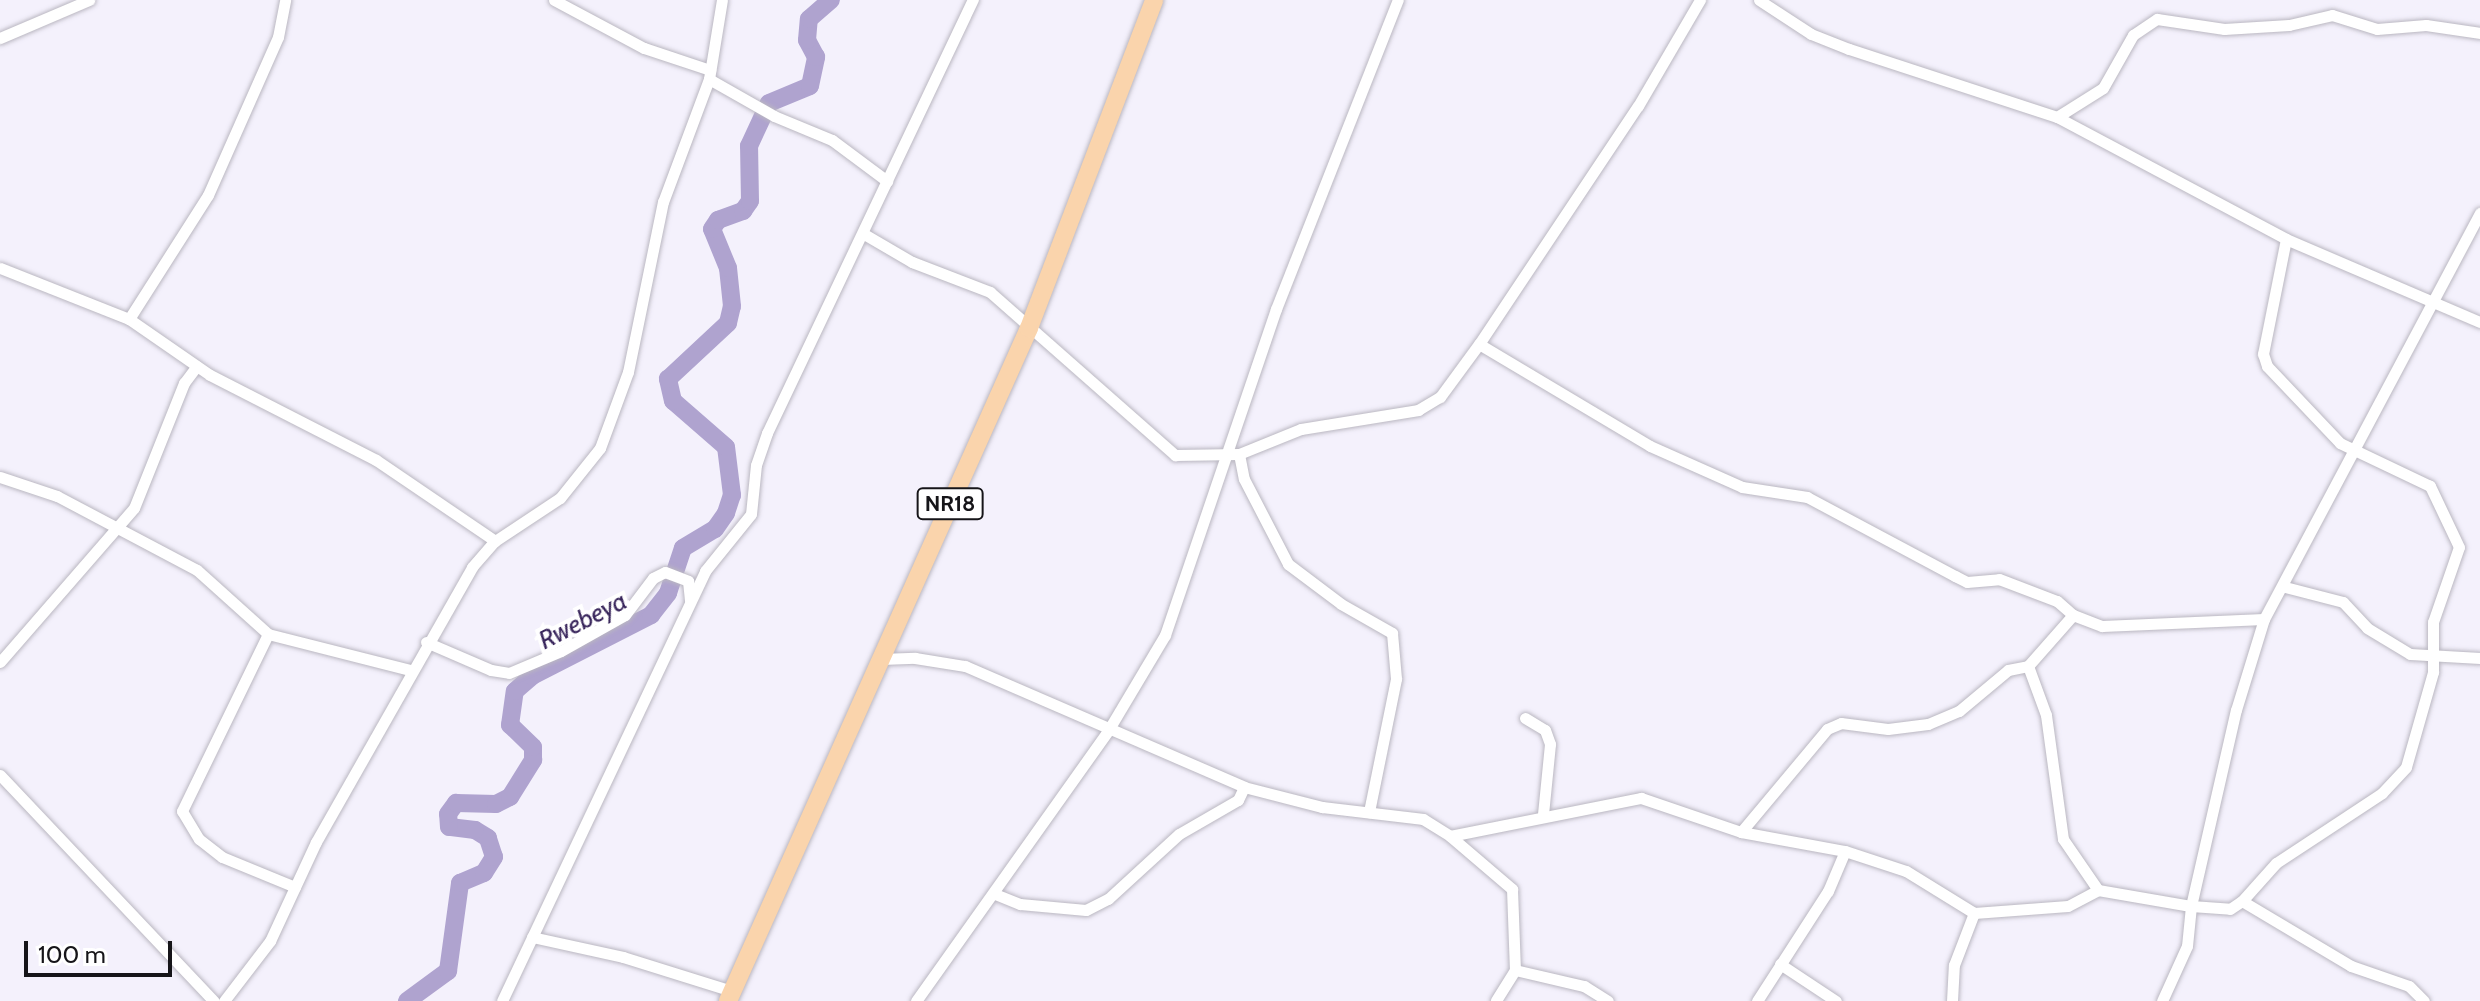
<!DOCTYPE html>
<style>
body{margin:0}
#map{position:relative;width:2480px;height:1001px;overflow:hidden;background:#f4f1fc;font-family:Cabin,sans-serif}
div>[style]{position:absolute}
.river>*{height:18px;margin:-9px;padding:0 9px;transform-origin:9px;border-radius:9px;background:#afa3cf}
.roads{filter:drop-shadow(0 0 2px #bab7c1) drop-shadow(0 0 2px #bab7c1)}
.street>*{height:11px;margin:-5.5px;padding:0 5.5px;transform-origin:5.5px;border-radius:5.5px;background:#fff}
.primary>*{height:18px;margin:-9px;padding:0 9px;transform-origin:9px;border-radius:9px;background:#fad4ac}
span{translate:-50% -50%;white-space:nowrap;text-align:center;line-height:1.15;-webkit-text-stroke:8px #fff;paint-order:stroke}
.shield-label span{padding:2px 6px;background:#fff;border:2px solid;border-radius:6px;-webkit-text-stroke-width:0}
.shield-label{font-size:22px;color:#161519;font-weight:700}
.water-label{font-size:26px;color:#38255b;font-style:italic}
.scale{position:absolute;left:24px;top:941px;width:148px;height:36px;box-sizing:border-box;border:4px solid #161519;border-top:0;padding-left:10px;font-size:24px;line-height:28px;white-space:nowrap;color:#161519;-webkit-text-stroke:6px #fff;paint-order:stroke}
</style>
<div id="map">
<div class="river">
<div style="left:407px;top:1001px;width:51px;rotate:-36.2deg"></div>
<div style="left:448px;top:971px;width:89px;rotate:-82.2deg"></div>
<div style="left:460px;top:883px;width:26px;rotate:-23deg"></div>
<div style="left:484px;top:873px;width:19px;rotate:-58deg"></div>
<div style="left:494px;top:857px;width:20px;rotate:-108deg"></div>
<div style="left:488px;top:838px;width:15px;rotate:-148deg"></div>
<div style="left:475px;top:830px;width:26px;rotate:-173deg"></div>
<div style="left:449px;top:827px;width:13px;rotate:-94deg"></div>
<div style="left:448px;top:814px;width:14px;rotate:-54deg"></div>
<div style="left:456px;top:803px;width:40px;rotate:1.4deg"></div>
<div style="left:496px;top:804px;width:16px;rotate:-27deg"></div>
<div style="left:510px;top:797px;width:44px;rotate:-58.1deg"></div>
<div style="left:533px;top:760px;width:13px;rotate:-90deg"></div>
<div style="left:533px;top:747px;width:32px;rotate:-136deg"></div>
<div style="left:510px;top:725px;width:34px;rotate:-82deg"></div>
<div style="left:515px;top:691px;width:23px;rotate:-41deg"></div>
<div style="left:532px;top:676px;width:134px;rotate:-27.1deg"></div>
<div style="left:651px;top:615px;width:28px;rotate:-52deg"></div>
<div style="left:668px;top:593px;width:47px;rotate:-71.6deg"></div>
<div style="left:683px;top:548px;width:37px;rotate:-31deg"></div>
<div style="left:715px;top:529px;width:19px;rotate:-55deg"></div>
<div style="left:726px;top:513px;width:19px;rotate:-72deg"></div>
<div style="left:732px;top:495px;width:48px;rotate:-97.1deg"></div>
<div style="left:726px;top:447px;width:70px;rotate:-139deg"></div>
<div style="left:673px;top:401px;width:23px;rotate:-103deg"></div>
<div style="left:668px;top:379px;width:82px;rotate:-43deg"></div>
<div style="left:728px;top:323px;width:17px;rotate:-77deg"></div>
<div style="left:732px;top:306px;width:38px;rotate:-96deg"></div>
<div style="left:728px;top:268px;width:42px;rotate:-112.3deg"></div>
<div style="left:712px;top:229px;width:11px;rotate:-56deg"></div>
<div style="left:718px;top:220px;width:27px;rotate:-20deg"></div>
<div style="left:743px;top:211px;width:12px;rotate:-55deg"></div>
<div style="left:750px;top:201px;width:55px;rotate:-91deg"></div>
<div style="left:749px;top:146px;width:47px;rotate:-65.1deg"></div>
<div style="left:769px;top:103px;width:44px;rotate:-22.5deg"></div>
<div style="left:810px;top:86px;width:30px;rotate:-78deg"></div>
<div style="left:816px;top:57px;width:19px;rotate:-118deg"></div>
<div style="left:807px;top:40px;width:21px;rotate:-85deg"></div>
<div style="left:809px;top:19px;width:29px;rotate:-41deg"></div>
</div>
<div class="roads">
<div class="street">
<div style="left:554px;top:0;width:102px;rotate:28.1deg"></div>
<div style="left:644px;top:48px;width:70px;rotate:18.4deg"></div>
<div style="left:1759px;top:0;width:62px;rotate:33.2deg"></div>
<div style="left:1811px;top:34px;width:41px;rotate:21.5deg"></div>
<div style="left:1849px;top:49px;width:219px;rotate:18.1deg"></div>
<div style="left:2057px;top:117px;width:259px;rotate:28deg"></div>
<div style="left:2286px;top:239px;width:211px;rotate:23.2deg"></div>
<div style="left:0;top:38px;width:97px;rotate:-23.1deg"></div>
<div style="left:709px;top:79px;width:75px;rotate:29.6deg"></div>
<div style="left:774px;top:116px;width:63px;rotate:22.5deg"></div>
<div style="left:832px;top:140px;width:69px;rotate:36.7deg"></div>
<div style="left:2057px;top:117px;width:54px;rotate:-32.2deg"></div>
<div style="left:2103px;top:88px;width:61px;rotate:-60.5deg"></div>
<div style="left:2133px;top:35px;width:29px;rotate:-34deg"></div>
<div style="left:2157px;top:19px;width:68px;rotate:8.5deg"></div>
<div style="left:2224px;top:29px;width:65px;rotate:-3.5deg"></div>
<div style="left:2289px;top:25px;width:44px;rotate:-13.1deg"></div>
<div style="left:2332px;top:15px;width:47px;rotate:17.3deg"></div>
<div style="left:2377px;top:29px;width:49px;rotate:-4.7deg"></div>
<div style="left:2426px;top:25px;width:55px;rotate:8.4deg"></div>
<div style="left:864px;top:234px;width:56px;rotate:30.3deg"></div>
<div style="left:912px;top:262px;width:84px;rotate:21deg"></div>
<div style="left:990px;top:292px;width:247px;rotate:41.4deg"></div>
<div style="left:1175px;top:455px;width:64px;rotate:-0.9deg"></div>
<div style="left:1239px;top:454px;width:67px;rotate:-22deg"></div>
<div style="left:1301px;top:429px;width:119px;rotate:-9.2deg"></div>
<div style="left:1418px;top:410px;width:26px;rotate:-31deg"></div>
<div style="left:1440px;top:397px;width:66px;rotate:-53.7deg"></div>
<div style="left:1479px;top:344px;width:286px;rotate:-56.3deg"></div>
<div style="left:1638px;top:106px;width:123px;rotate:-59.7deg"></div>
<div style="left:0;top:268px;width:139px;rotate:21.6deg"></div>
<div style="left:129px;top:319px;width:98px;rotate:34.7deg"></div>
<div style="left:210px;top:375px;width:186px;rotate:27.1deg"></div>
<div style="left:376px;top:460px;width:144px;rotate:34.2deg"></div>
<div style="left:129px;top:319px;width:147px;rotate:-57.5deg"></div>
<div style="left:208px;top:195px;width:173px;rotate:-66.1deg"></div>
<div style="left:278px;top:37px;width:38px;rotate:-79deg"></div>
<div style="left:1479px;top:344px;width:199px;rotate:30.8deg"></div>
<div style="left:1650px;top:446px;width:101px;rotate:24deg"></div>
<div style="left:1742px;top:487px;width:66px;rotate:8.7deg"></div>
<div style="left:1807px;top:497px;width:168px;rotate:28.1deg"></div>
<div style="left:1955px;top:576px;width:13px;rotate:27deg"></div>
<div style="left:1967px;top:582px;width:32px;rotate:-5deg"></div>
<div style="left:1999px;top:579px;width:62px;rotate:20.8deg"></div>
<div style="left:2057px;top:601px;width:21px;rotate:41deg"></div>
<div style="left:1239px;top:454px;width:25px;rotate:79deg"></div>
<div style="left:1244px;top:479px;width:96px;rotate:62.6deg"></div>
<div style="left:1288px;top:564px;width:66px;rotate:37deg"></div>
<div style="left:1341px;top:604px;width:59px;rotate:29.6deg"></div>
<div style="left:1392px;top:633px;width:46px;rotate:85deg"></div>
<div style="left:1396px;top:679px;width:136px;rotate:101.5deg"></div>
<div style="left:0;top:477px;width:60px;rotate:18.4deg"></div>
<div style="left:57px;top:496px;width:158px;rotate:27.9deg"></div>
<div style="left:197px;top:570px;width:96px;rotate:42deg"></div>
<div style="left:268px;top:634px;width:146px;rotate:14.2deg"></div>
<div style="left:2285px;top:587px;width:60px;rotate:14.5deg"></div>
<div style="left:2343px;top:602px;width:35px;rotate:47deg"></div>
<div style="left:2367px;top:628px;width:50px;rotate:31.2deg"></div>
<div style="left:2410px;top:654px;width:70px;rotate:3.3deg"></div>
<div style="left:268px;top:634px;width:197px;rotate:115.9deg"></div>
<div style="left:182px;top:811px;width:33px;rotate:59deg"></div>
<div style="left:199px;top:839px;width:29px;rotate:38deg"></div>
<div style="left:222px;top:857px;width:79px;rotate:22.3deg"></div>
<div style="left:426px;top:642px;width:71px;rotate:23.3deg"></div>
<div style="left:491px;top:670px;width:18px;rotate:9deg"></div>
<div style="left:509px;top:673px;width:56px;rotate:-22.9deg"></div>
<div style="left:561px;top:651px;width:73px;rotate:-29.4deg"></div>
<div style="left:625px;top:615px;width:46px;rotate:-52.9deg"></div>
<div style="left:653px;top:578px;width:13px;rotate:-27deg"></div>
<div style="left:665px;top:572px;width:25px;rotate:21deg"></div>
<div style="left:688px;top:581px;width:20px;rotate:84deg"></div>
<div style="left:881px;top:659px;width:34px;rotate:-2deg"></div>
<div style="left:915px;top:658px;width:51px;rotate:9.1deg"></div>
<div style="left:965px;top:666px;width:304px;rotate:23.4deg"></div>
<div style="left:1244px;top:787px;width:81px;rotate:14.4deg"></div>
<div style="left:1322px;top:807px;width:102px;rotate:6.8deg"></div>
<div style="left:1423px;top:819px;width:32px;rotate:32deg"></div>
<div style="left:1450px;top:836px;width:195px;rotate:-11.3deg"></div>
<div style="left:1641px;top:798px;width:106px;rotate:18.8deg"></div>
<div style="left:1741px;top:832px;width:106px;rotate:10.4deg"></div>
<div style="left:1845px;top:851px;width:64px;rotate:18.2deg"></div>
<div style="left:1906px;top:871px;width:80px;rotate:31.7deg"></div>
<div style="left:1974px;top:913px;width:94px;rotate:-4.3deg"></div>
<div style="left:2068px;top:906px;width:34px;rotate:-28deg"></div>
<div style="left:2098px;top:890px;width:94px;rotate:9.8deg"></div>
<div style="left:2191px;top:906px;width:201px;rotate:-77.1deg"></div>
<div style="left:2236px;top:710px;width:95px;rotate:-72.9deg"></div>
<div style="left:2264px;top:619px;width:460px;rotate:-62deg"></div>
<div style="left:0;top:662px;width:204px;rotate:-49deg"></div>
<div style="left:134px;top:508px;width:135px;rotate:-68.2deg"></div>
<div style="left:184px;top:383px;width:21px;rotate:-53deg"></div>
<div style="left:2028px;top:666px;width:52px;rotate:69.8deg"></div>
<div style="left:2046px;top:715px;width:125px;rotate:82.2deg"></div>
<div style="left:2063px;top:839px;width:62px;rotate:55.5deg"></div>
<div style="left:1525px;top:718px;width:23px;rotate:31deg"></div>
<div style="left:1545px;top:730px;width:15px;rotate:70deg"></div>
<div style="left:1550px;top:744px;width:70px;rotate:95.7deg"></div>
<div style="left:0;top:775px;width:311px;rotate:46.6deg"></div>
<div style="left:1741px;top:832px;width:134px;rotate:-50.1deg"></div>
<div style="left:1827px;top:729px;width:15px;rotate:-23deg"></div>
<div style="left:1841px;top:723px;width:47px;rotate:7.3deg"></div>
<div style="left:1888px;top:729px;width:40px;rotate:-7.1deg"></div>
<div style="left:1928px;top:724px;width:34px;rotate:-23deg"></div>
<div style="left:1959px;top:711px;width:64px;rotate:-39.9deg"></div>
<div style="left:2008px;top:670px;width:20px;rotate:-11deg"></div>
<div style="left:2028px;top:666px;width:68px;rotate:-48.6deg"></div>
<div style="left:2073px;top:615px;width:31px;rotate:21deg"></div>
<div style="left:2102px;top:626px;width:162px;rotate:-2.5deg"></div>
<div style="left:1450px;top:836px;width:82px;rotate:40.5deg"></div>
<div style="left:1512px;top:889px;width:81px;rotate:87.9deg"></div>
<div style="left:1515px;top:970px;width:36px;rotate:122deg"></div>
<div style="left:995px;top:894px;width:27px;rotate:22deg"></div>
<div style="left:1020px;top:904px;width:66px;rotate:5.2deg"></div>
<div style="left:1086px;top:910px;width:25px;rotate:-27deg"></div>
<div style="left:1108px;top:899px;width:96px;rotate:-42.5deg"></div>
<div style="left:1179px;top:834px;width:68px;rotate:-30deg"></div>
<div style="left:1238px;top:800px;width:14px;rotate:-65deg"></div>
<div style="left:2242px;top:901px;width:127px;rotate:30.8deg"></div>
<div style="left:2351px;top:966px;width:61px;rotate:19deg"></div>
<div style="left:2409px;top:986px;width:21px;rotate:45deg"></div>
<div style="left:532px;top:937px;width:93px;rotate:12.4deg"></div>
<div style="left:623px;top:957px;width:114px;rotate:17.3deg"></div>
<div style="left:1780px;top:964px;width:67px;rotate:33.5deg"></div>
<div style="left:1515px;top:970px;width:71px;rotate:13.1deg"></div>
<div style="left:1584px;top:986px;width:28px;rotate:32deg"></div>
<div style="left:224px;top:1001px;width:76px;rotate:-52.5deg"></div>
<div style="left:270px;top:941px;width:109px;rotate:-65.1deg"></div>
<div style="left:316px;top:842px;width:316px;rotate:-60.4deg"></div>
<div style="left:472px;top:567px;width:35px;rotate:-49deg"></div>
<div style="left:495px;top:541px;width:78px;rotate:-33.5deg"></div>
<div style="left:560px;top:498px;width:64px;rotate:-51.3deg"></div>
<div style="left:600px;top:448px;width:81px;rotate:-69.8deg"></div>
<div style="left:628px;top:372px;width:174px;rotate:-78.4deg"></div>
<div style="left:663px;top:202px;width:131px;rotate:-69.5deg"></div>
<div style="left:709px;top:79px;width:80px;rotate:-80.7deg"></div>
<div style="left:502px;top:1001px;width:476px;rotate:-64.7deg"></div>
<div style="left:705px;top:571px;width:73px;rotate:-51.1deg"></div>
<div style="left:751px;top:514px;width:49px;rotate:-84.2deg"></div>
<div style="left:756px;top:465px;width:34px;rotate:-71deg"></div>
<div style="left:767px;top:433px;width:480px;rotate:-64.6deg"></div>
<div style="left:916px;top:1001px;width:334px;rotate:-54.6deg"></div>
<div style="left:1109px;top:729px;width:109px;rotate:-59.2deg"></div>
<div style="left:1165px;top:635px;width:344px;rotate:-71.2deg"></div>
<div style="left:1276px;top:309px;width:332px;rotate:-68.5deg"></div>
<div style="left:1757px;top:1001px;width:131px;rotate:-57.2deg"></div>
<div style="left:1828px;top:891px;width:43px;rotate:-67deg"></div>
<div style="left:1952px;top:1001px;width:36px;rotate:-87deg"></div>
<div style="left:1954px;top:965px;width:56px;rotate:-69deg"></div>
<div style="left:2162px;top:1001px;width:60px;rotate:-65.6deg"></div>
<div style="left:2187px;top:946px;width:40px;rotate:-84.3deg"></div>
<div style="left:2191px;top:906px;width:39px;rotate:4deg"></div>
<div style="left:2230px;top:909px;width:14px;rotate:-34deg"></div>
<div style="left:2242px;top:901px;width:51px;rotate:-48.2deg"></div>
<div style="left:2276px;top:863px;width:127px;rotate:-33.4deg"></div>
<div style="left:2382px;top:793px;width:35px;rotate:-47deg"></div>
<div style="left:2406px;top:767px;width:99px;rotate:-74.1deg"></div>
<div style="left:2433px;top:672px;width:50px;rotate:-90deg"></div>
<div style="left:2433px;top:622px;width:79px;rotate:-70.9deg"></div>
<div style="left:2459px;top:547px;width:68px;rotate:-115.4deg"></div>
<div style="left:2430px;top:486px;width:100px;rotate:-154.5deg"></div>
<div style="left:2340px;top:443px;width:106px;rotate:-133.5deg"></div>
<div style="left:2267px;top:366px;width:13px;rotate:-108deg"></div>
<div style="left:2263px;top:354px;width:117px;rotate:-78.7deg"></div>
</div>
<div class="primary">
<div style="left:728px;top:1001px;width:737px;rotate:-65.9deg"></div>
<div style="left:1029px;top:328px;width:351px;rotate:-69.1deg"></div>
</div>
</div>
<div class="shield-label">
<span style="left:950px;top:504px">NR18</span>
</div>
<div class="water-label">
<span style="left:583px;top:621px;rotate:-27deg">Rwebeya</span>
</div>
<div class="scale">100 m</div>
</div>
